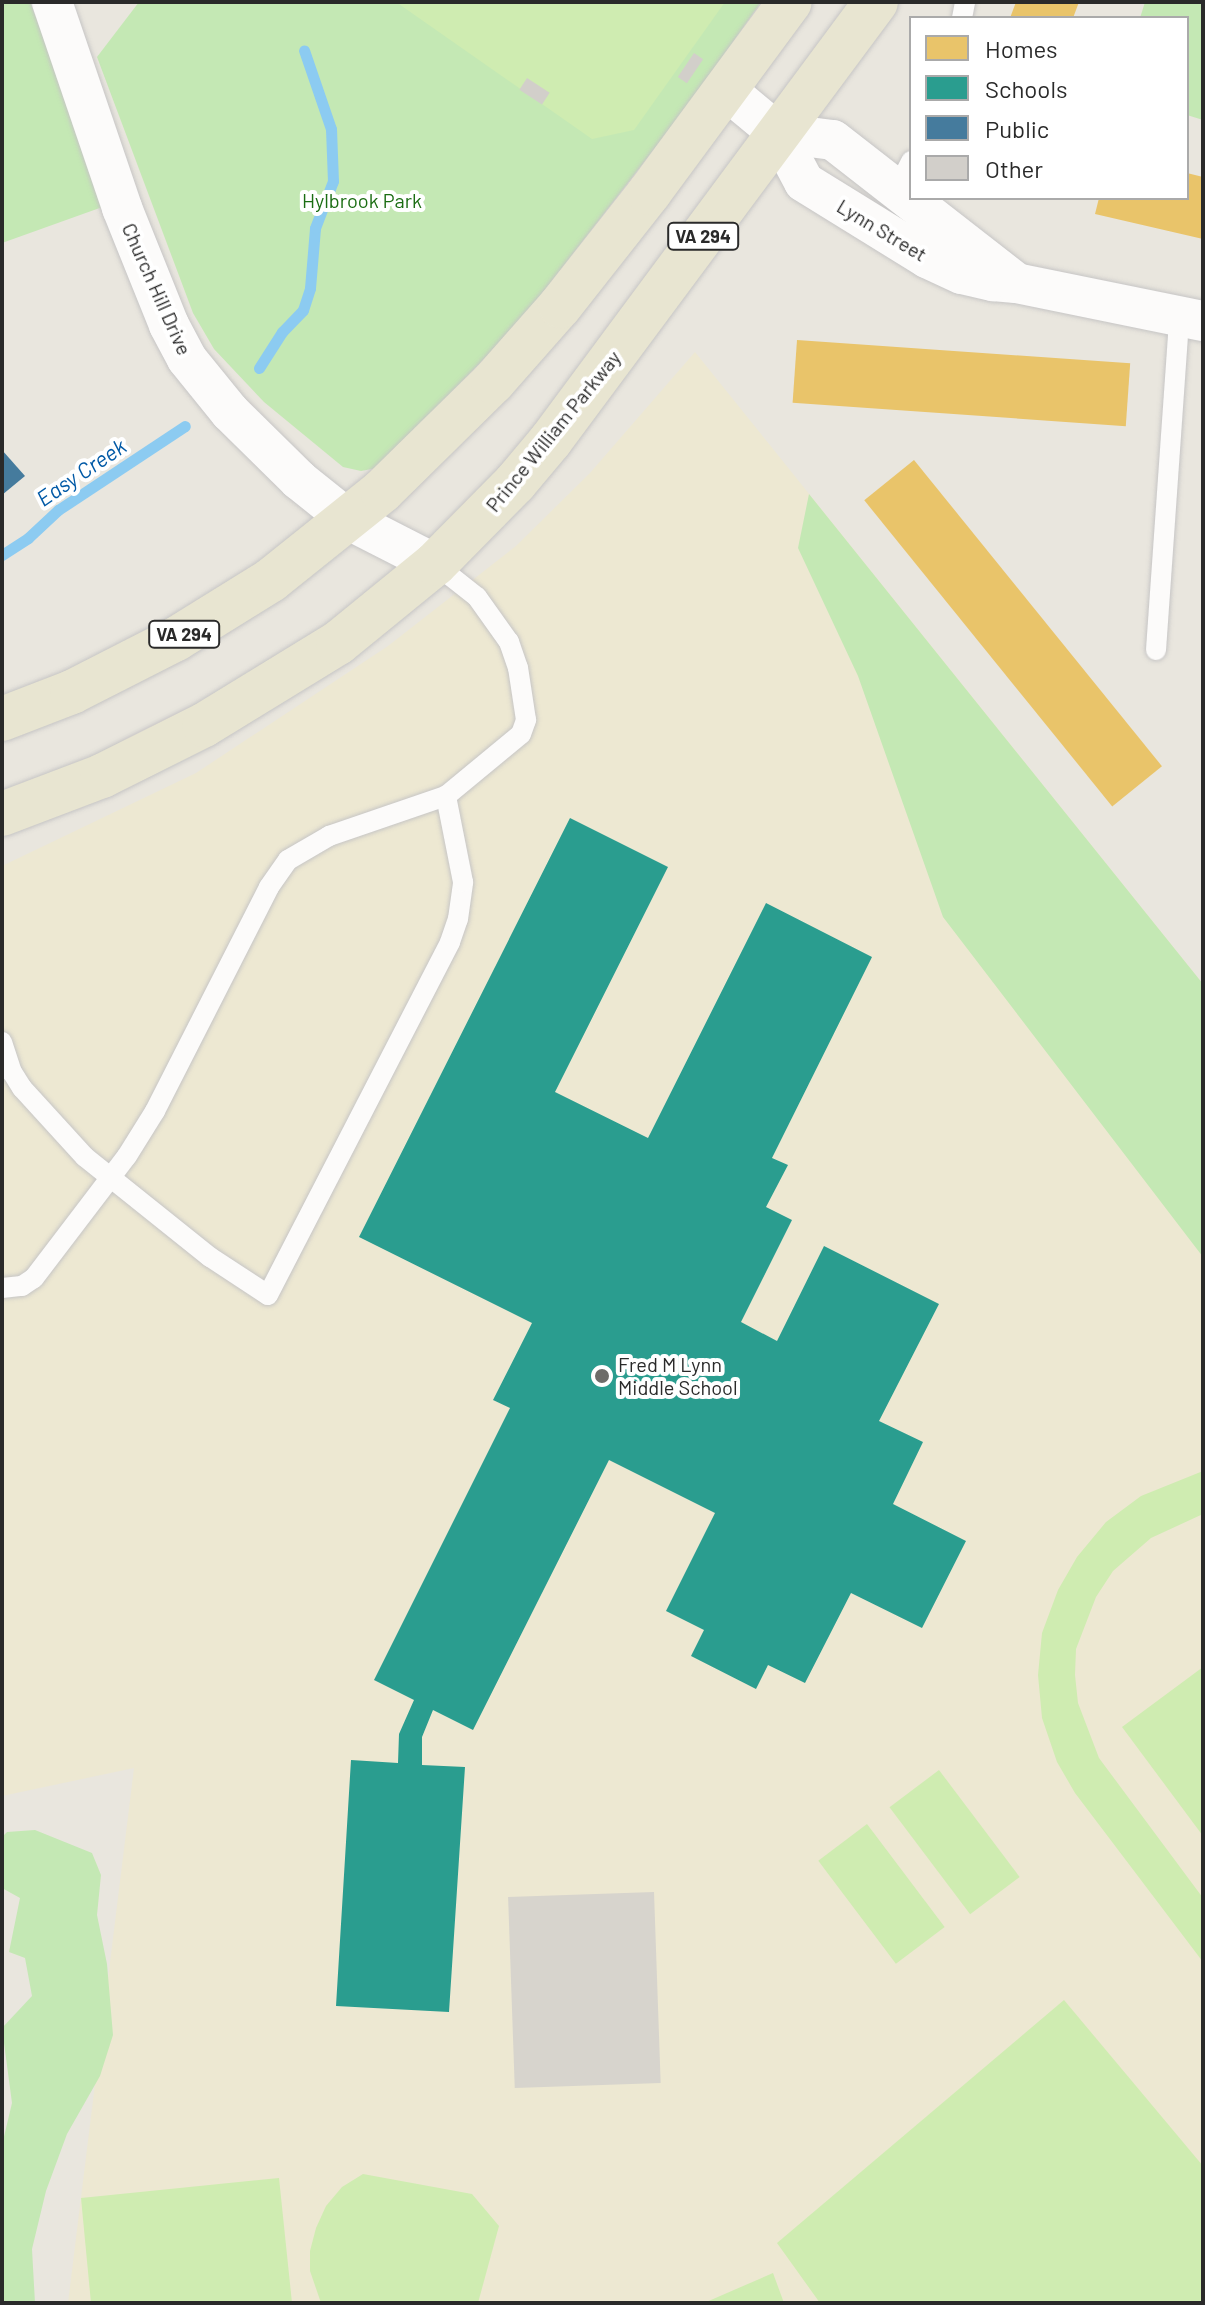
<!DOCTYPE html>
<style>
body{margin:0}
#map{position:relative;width:1205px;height:2305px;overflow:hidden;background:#e9e6de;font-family:Barlow,sans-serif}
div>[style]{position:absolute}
.education>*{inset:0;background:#ede8d2}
.green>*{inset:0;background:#c4e8b4}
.pitch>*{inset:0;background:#cfecb1;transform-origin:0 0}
.plaza>*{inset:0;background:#d7d4cd;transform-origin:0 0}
.homes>*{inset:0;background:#e9c46a;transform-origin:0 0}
.schools>*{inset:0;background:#2a9d8f}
.public>*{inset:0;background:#457b9d}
.stream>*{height:11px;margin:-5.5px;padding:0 5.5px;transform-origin:5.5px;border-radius:5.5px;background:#8ccbf1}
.building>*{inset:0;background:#d2cfca;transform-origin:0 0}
.roads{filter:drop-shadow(0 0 2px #c6c5c5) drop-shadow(0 0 2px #c6c5c5)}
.lane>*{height:20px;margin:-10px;padding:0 10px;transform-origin:10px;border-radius:10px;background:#fcfbfa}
.street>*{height:40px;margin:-20px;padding:0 20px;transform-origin:20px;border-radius:20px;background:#fcfbfa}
.primary>*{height:44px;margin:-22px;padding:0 22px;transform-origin:22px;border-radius:22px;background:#e8e5d1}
.dots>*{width:22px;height:22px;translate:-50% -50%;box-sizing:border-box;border:4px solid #fff;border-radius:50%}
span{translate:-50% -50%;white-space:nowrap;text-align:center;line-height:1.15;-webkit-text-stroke:8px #fff;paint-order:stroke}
.shield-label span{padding:2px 6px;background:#fff;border:2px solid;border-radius:6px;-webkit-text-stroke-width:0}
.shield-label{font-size:18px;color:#2a2a2a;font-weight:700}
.park-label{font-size:20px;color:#1b6d13}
.street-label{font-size:20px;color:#2a2a2a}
.poi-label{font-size:20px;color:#2a2a2a}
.left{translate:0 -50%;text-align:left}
.water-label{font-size:22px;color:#0159a6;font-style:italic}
.frame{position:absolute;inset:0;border:4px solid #2a2a2a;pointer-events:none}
.legend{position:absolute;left:909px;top:16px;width:280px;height:184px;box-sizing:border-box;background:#fff;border:2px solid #aaa;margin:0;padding:10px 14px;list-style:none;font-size:24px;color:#2a2a2a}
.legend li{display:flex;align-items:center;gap:16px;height:40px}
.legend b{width:40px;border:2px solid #aaa}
</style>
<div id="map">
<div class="education">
<div style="clip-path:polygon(695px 352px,1203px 984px,1203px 2303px,68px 2303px,134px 1768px,2px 1796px,2px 866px,196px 773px,388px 646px,516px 546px,590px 473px)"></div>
</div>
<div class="green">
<div style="clip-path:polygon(2px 2px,30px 2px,108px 205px,2px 243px)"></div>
<div style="clip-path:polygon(139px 2px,761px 2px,692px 100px,520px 322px,377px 468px,361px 471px,343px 467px,264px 402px,214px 349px,193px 313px,97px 57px)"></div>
<div style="clip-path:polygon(1145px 2px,1203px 2px,1203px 120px,1187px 115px,1187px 18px,1140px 18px)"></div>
<div style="clip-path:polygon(809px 494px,1203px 984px,1203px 1257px,943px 917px,858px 676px,798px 548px)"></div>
<div style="clip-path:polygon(35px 1830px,92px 1853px,101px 1875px,97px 1915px,107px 1964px,113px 2035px,100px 2076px,67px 2134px,46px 2191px,32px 2249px,35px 2303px,2px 2303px,2px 2145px,12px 2103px,2px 2028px,32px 1996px,25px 1958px,9px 1952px,20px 1898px,2px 1888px,2px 1837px,7px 1832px)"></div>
</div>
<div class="pitch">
<div style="clip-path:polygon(396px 2px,725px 2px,634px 130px,592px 139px)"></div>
<div style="clip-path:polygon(1203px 1471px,1203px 1514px,1151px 1538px,1113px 1571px,1096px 1597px,1076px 1649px,1075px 1675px,1078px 1703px,1099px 1758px,1203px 1898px,1203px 1962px,1075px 1793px,1057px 1762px,1042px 1718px,1038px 1675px,1042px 1633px,1058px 1590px,1077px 1557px,1106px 1522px,1141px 1496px)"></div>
<div style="clip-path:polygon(1203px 1667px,1203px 1836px,1122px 1727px)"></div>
<div style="left:939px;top:1770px;width:134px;height:62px;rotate:53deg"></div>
<div style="left:867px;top:1824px;width:129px;height:61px;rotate:53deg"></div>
<div style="clip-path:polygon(1064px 2000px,1203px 2166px,1203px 2303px,820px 2303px,777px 2243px)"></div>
<div style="clip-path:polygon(363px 2174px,472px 2194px,499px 2226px,478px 2303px,321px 2303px,310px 2271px,310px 2251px,316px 2228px,326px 2206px,342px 2187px)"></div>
<div style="clip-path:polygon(279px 2178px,292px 2303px,91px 2303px,81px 2198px)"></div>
<div style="clip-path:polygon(773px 2273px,784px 2303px,704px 2303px)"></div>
</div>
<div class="plaza">
<div style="left:654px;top:1892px;width:191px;height:146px;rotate:88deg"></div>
</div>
<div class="homes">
<div style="clip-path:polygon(1016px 2px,1079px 2px,1073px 18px,1010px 18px)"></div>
<div style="clip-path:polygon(1187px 173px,1203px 177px,1203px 239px,1095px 214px,1099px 198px,1187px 198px)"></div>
<div style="left:797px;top:340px;width:334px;height:63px;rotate:4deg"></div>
<div style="left:914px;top:460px;width:394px;height:64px;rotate:51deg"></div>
</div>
<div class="schools">
<div style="clip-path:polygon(570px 818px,668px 867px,555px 1092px,648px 1138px,766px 903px,872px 957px,772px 1158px,788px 1165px,766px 1207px,792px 1220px,741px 1322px,777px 1341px,824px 1246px,939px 1304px,879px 1421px,923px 1442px,893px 1504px,966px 1541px,922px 1628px,851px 1593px,805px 1683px,768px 1665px,756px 1689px,691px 1656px,704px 1630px,666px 1611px,715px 1513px,609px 1460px,473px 1730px,433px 1710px,422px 1737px,422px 1765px,465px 1767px,449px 2012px,336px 2006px,351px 1760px,398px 1763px,399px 1734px,414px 1700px,374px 1680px,510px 1408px,493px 1400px,532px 1323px,359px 1237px)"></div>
</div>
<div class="public">
<div style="clip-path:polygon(2px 450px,25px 476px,2px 495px)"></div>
</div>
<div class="stream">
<div style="left:259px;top:368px;width:43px;rotate:-57.4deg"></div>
<div style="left:282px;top:332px;width:30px;rotate:-46deg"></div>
<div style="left:303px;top:310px;width:23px;rotate:-72deg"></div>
<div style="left:310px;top:288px;width:60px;rotate:-85.2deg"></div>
<div style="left:315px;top:228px;width:50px;rotate:-69deg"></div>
<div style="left:333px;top:181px;width:52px;rotate:-92.2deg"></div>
<div style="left:331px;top:129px;width:83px;rotate:-108.9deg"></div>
<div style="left:2px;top:555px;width:31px;rotate:-33deg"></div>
<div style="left:28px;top:538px;width:41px;rotate:-43deg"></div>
<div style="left:58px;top:510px;width:152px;rotate:-33.5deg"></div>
</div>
<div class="building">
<div style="left:694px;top:53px;width:11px;height:29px;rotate:34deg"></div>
<div style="left:527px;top:78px;width:27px;height:14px;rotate:33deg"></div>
</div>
<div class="roads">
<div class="lane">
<div style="left:962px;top:18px;width:16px;rotate:-79deg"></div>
<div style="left:895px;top:193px;width:36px;rotate:-63deg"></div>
<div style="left:1156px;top:650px;width:334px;rotate:-86deg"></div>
<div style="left:2px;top:1042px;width:32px;rotate:72deg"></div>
<div style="left:12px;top:1072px;width:19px;rotate:58deg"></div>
<div style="left:22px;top:1088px;width:93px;rotate:47.6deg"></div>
<div style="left:85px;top:1157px;width:160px;rotate:38.7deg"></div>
<div style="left:210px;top:1257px;width:69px;rotate:33.2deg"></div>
<div style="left:268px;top:1295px;width:397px;rotate:-62.7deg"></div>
<div style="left:450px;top:942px;width:24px;rotate:-71deg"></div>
<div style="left:458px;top:919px;width:37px;rotate:-82deg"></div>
<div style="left:463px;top:882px;width:88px;rotate:-101.2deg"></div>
<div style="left:2px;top:1288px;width:20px;rotate:-6deg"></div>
<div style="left:22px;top:1286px;width:14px;rotate:-34deg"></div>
<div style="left:34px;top:1278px;width:153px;rotate:-52.7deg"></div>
<div style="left:127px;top:1156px;width:53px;rotate:-58.1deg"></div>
<div style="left:155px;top:1111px;width:251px;rotate:-63deg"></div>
<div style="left:269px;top:887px;width:33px;rotate:-55deg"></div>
<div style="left:288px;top:860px;width:48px;rotate:-30.3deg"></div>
<div style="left:329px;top:836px;width:124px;rotate:-18.9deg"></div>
<div style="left:446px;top:796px;width:97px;rotate:-39.6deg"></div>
<div style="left:521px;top:734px;width:15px;rotate:-70deg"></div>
<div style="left:526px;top:720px;width:53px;rotate:-98.7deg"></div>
<div style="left:518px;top:668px;width:28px;rotate:-109deg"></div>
<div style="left:509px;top:642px;width:55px;rotate:-125.4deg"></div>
<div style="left:477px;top:597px;width:53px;rotate:-141.8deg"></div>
</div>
<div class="street">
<div style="left:52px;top:2px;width:218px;rotate:71.2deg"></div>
<div style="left:122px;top:208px;width:126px;rotate:68.1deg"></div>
<div style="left:169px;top:325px;width:38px;rotate:62deg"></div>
<div style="left:187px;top:359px;width:68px;rotate:50.9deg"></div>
<div style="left:230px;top:412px;width:97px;rotate:44.6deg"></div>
<div style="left:299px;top:480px;width:64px;rotate:38.7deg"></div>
<div style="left:349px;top:520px;width:97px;rotate:27.1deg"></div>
<div style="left:725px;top:89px;width:69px;rotate:39.7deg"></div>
<div style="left:778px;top:133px;width:55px;rotate:62deg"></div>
<div style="left:804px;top:182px;width:145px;rotate:31.7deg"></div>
<div style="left:927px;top:258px;width:38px;rotate:25deg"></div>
<div style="left:962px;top:274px;width:32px;rotate:13deg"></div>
<div style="left:993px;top:281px;width:23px;rotate:5deg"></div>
<div style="left:1016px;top:283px;width:191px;rotate:11.5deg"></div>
<div style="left:778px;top:133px;width:55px;rotate:7.3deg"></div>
<div style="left:833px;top:140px;width:229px;rotate:37.9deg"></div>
</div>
<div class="primary">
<div style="left:2px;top:719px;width:75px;rotate:-21.1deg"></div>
<div style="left:72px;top:692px;width:117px;rotate:-27deg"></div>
<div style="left:176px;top:639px;width:112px;rotate:-31.8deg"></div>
<div style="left:271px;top:580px;width:142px;rotate:-38.7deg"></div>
<div style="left:382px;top:491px;width:156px;rotate:-44.5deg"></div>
<div style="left:493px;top:382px;width:101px;rotate:-48.6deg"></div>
<div style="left:560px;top:306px;width:144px;rotate:-51.8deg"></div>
<div style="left:649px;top:193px;width:237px;rotate:-53.6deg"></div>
<div style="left:2px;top:814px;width:107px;rotate:-20.8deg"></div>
<div style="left:102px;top:776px;width:114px;rotate:-26.6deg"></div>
<div style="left:204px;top:725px;width:157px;rotate:-31.5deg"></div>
<div style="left:338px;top:643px;width:125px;rotate:-39.2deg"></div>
<div style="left:435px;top:564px;width:114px;rotate:-45.4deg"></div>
<div style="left:515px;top:483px;width:56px;rotate:-50.1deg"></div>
<div style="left:551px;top:440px;width:545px;rotate:-53.42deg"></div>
</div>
</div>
<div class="dots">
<div style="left:602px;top:1376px;background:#6d6c69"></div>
</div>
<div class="shield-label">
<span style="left:703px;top:236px">VA 294</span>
<span style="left:184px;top:634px">VA 294</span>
</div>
<div class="park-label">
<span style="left:362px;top:200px">Hylbrook Park</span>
</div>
<div class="street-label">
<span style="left:882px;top:230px;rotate:31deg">Lynn Street</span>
<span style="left:157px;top:289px;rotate:66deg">Church Hill Drive</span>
<span style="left:553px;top:431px;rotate:-51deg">Prince William Parkway</span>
</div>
<div class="poi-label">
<span class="left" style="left:618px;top:1376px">Fred M Lynn<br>Middle School</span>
</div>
<div class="water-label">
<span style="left:81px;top:472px;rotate:-34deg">Easy Creek</span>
</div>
<div class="frame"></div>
<ul class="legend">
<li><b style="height:22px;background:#e9c46a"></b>Homes</li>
<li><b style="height:22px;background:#2a9d8f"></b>Schools</li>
<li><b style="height:22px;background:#457b9d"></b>Public</li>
<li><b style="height:22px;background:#d2cfca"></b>Other</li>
</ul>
</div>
